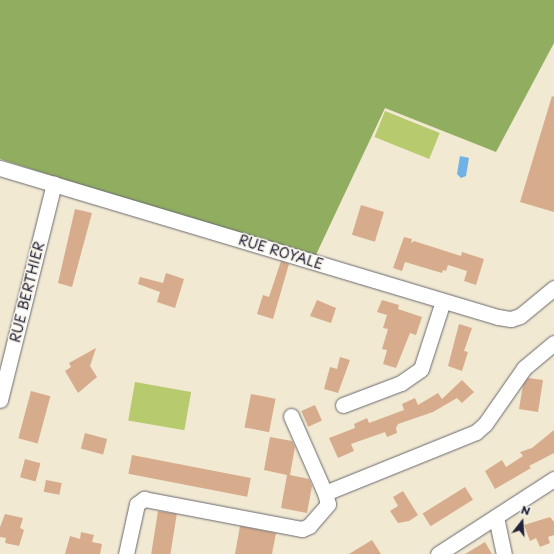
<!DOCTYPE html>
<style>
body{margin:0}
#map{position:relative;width:554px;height:554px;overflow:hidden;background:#f1e9d2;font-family:"Playpen Sans",sans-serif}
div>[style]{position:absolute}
.green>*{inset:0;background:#b7ca6d;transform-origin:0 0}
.forest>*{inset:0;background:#91ae60}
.water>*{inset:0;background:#71b2e6}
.building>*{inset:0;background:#d6ac8d;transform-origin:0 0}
.roads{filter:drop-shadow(0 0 1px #6a6870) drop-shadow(0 0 1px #6a6870)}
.minor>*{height:15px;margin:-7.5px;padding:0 7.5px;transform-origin:7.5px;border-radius:7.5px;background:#fff}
span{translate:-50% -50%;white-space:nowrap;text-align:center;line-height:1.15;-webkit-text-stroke:3.5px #f7f3e8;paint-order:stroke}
.street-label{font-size:14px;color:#22223b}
.north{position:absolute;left:502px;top:502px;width:40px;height:40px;-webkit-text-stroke:3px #f7f3e8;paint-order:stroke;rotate:17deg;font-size:11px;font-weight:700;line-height:16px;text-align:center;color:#22223b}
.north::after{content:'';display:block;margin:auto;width:14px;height:18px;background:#22223b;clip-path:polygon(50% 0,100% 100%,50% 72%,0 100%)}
</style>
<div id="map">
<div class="green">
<div style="left:385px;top:111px;width:59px;height:28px;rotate:22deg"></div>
<div style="left:135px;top:382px;width:57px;height:39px;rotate:10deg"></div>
</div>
<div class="forest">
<div style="clip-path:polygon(0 0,554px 0,554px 43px,496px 152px,385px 108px,314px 259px,0 159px)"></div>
</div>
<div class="water">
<div style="clip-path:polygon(460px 156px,469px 158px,466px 176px,461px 178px,457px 174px)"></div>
</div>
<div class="building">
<div style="clip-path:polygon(552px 96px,554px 97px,554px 212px,520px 202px)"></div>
<div style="left:361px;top:205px;width:24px;height:31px;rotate:17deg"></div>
<div style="clip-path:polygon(75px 209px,92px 213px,72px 287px,58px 283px)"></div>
<div style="clip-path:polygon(404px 237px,412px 239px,411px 243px,414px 241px,461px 256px,462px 252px,484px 259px,476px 285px,464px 281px,467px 271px,448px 265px,446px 271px,443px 270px,442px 273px,405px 262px,402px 271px,393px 268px)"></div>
<div style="clip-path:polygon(281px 261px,289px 264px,273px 319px,257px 314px,263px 295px,269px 297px)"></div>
<div style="clip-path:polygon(166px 273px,184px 279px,175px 308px,157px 302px,160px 292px,138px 284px,140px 277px,163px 283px)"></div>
<div style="clip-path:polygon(317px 300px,336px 308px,331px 323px,310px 316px)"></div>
<div style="clip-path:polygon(382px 300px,399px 305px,398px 309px,422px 317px,416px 335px,410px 333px,396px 368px,383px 364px,387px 350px,382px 349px,388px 329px,383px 328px,387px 315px,377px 312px)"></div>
<div style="clip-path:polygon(459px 324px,472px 328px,464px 351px,468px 352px,462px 371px,448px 366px)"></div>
<div style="clip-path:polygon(96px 348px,90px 366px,97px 377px,78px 393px,65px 371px,71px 367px,69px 363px)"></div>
<div style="clip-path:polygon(340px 357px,350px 360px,338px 393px,324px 389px,330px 367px,337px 369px)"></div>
<div style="clip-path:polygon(528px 378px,543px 380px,538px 412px,519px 409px,523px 385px)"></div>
<div style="clip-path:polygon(462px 380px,474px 392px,462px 403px,457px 398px,433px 412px,398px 424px,396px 428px,397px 433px,387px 437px,385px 432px,351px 444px,354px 451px,338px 458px,329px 438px,355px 428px,354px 424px,367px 418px,369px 423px,404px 410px,402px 404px,415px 398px,418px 405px,438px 393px,442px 399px)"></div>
<div style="left:31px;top:391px;width:20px;height:49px;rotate:15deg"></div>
<div style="left:251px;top:394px;width:25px;height:34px;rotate:11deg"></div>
<div style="left:315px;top:405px;width:17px;height:15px;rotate:66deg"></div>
<div style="clip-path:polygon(554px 430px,554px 453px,529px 466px,531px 468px,495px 489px,485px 471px,502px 460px,506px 467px,523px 456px,520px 452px,532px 448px)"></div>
<div style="left:85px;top:433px;width:23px;height:16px;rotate:15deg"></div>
<div style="clip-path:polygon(270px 437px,292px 441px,295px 447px,290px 475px,309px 479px,312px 486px,307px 513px,281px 508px,287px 475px,264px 470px)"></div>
<div style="left:132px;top:455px;width:121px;height:19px;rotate:11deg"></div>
<div style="left:25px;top:459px;width:16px;height:19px;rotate:15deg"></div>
<div style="left:46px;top:480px;width:16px;height:12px;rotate:11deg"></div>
<div style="left:465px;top:487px;width:15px;height:50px;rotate:58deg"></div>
<div style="clip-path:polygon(403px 491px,418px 515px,409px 521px,398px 523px,390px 511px,398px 506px,393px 497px)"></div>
<div style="left:158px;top:511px;width:19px;height:44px;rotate:9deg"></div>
<div style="clip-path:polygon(5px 514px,23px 518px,20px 528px,24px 530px,19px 546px,5px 543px,6px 538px,0 537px,0 527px)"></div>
<div style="clip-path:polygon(550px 517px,554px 522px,554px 535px,548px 537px,550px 543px,540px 547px,536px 538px,530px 541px,524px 525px)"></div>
<div style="clip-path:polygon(240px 526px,276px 533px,272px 554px,235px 554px)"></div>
<div style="clip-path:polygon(81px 532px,94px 535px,92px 542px,102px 544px,100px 554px,65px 554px,70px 536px,80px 539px)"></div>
<div style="clip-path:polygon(372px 540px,381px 554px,349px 554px)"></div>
<div style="clip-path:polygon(485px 542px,492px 554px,465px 554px)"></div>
</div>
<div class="roads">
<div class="minor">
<div style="left:0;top:168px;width:520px;rotate:16.66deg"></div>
<div style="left:498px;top:317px;width:13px;rotate:9deg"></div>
<div style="left:511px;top:319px;width:9px;rotate:-18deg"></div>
<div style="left:520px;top:316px;width:44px;rotate:-39.5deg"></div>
<div style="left:0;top:400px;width:223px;rotate:-76deg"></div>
<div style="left:343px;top:405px;width:62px;rotate:-20.8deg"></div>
<div style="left:401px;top:383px;width:24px;rotate:-35deg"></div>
<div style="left:421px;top:369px;width:71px;rotate:-72.1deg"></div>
<div style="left:291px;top:416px;width:84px;rotate:66.2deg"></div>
<div style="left:496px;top:517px;width:38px;rotate:78deg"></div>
<div style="left:126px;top:554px;width:51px;rotate:-77.6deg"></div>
<div style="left:137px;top:504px;width:9px;rotate:-36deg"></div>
<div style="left:144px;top:499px;width:161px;rotate:10.8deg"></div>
<div style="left:302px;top:529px;width:8px;rotate:-23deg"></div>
<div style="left:309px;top:526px;width:29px;rotate:-49deg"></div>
<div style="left:328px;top:504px;width:11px;rotate:-105deg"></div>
<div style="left:325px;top:493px;width:163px;rotate:-22deg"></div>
<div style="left:476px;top:432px;width:12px;rotate:-42deg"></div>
<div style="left:485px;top:424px;width:68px;rotate:-55.1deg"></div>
<div style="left:524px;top:368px;width:39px;rotate:-40deg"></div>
<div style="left:438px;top:554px;width:138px;rotate:-32.9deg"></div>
</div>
</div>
<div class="street-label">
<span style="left:281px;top:252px;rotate:17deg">RUE ROYALE</span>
<span style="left:27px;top:292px;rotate:-76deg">RUE BERTHIER</span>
</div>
<div class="north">N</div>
</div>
